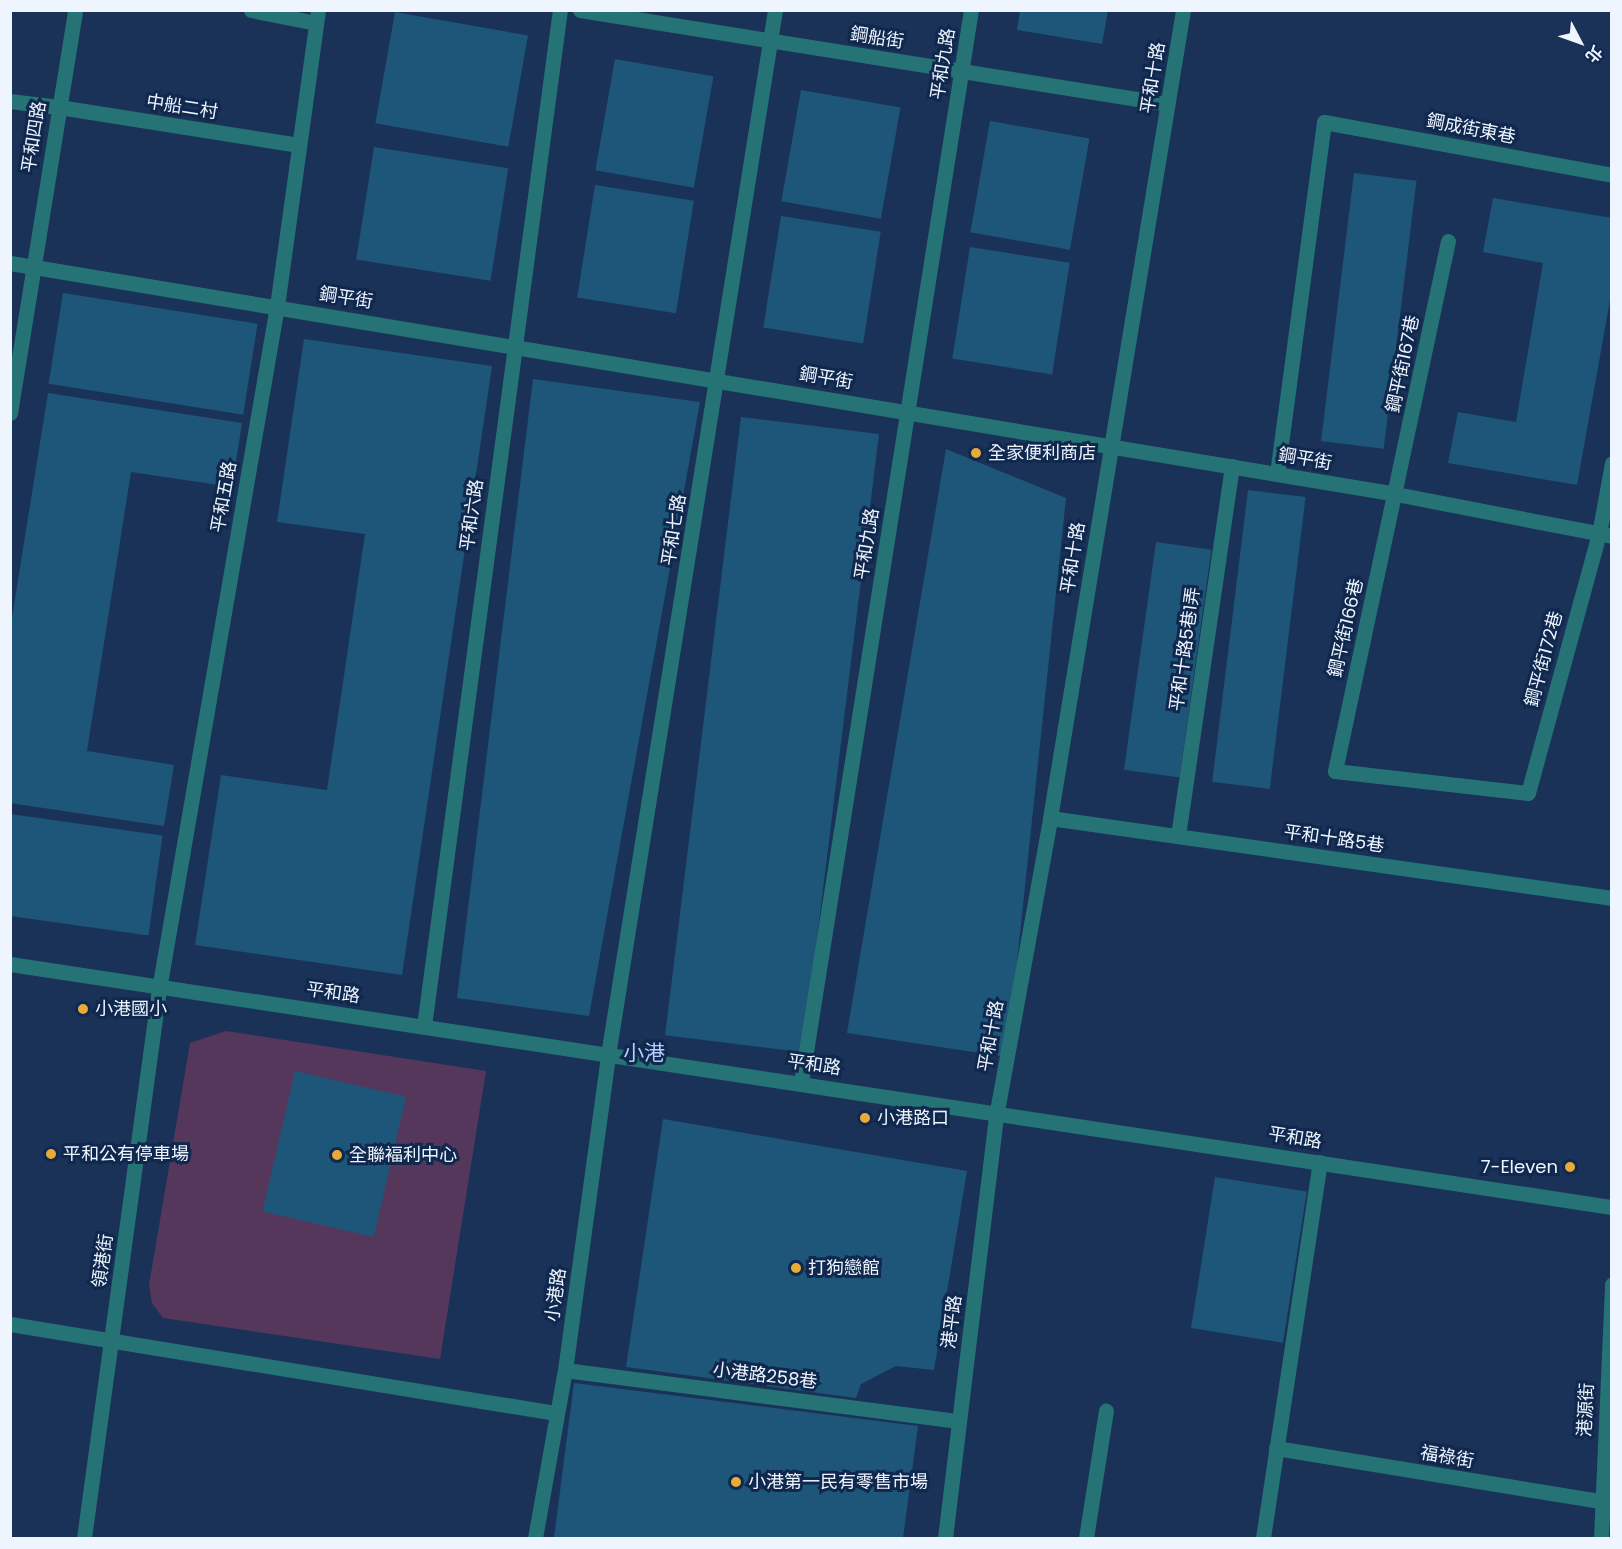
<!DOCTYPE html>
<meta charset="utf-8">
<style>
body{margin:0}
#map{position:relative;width:1622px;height:1549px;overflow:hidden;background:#1a3258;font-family:Poppins,"Noto Sans TC",sans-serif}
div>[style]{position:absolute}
.green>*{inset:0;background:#54375b}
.building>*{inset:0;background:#1d5679;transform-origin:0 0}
.lane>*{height:15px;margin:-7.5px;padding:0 7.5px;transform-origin:7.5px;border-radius:7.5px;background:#267376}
.street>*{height:15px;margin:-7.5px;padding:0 7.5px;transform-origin:7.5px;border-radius:7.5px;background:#267376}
.dots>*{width:16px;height:16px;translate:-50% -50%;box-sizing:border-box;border:3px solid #10284d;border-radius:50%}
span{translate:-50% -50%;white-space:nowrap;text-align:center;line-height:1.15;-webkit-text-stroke:6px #10284d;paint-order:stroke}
.street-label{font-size:18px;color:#eef5ff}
.poi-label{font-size:18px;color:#eef5ff}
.left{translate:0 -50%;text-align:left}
.right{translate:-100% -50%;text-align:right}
.quarter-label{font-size:21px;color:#b0cefe}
.frame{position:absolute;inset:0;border:12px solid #eef5ff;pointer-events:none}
.north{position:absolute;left:1550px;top:12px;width:60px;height:60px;-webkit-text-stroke:4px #10284d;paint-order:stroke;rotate:131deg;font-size:16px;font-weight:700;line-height:24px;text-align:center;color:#eef5ff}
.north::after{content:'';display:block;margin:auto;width:21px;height:27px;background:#eef5ff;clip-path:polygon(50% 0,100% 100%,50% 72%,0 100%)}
</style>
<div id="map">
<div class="green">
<div style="clip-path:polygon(226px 1031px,486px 1071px,440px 1359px,163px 1318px,152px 1303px,149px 1285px,190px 1043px)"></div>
</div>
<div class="building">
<div style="clip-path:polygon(1020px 10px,1108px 10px,1102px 44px,1017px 30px)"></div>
<div style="left:395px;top:12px;width:135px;height:113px;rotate:10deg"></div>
<div style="left:615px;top:59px;width:100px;height:113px;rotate:10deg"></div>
<div style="left:801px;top:90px;width:101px;height:113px;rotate:10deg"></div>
<div style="left:990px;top:121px;width:101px;height:113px;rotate:10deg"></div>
<div style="left:374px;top:147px;width:136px;height:114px;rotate:9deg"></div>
<div style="left:1354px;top:173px;width:63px;height:270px;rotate:7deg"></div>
<div style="left:595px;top:185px;width:100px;height:114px;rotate:9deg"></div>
<div style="clip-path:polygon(1493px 198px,1612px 218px,1612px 289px,1577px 485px,1448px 463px,1458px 412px,1516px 422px,1543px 263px,1483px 252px)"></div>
<div style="left:781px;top:216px;width:101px;height:113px;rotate:9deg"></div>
<div style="left:970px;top:247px;width:101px;height:113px;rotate:9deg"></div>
<div style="left:63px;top:293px;width:197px;height:92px;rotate:9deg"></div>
<div style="clip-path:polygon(304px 339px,492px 366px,402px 975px,195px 945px,221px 775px,327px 790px,365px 534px,277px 522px)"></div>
<div style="clip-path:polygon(533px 379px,700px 402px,589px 1016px,457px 998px)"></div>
<div style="clip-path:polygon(48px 393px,242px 423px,232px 487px,131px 472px,87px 751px,174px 765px,164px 826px,10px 803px,10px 630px)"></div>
<div style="left:741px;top:417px;width:139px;height:623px;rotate:7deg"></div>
<div style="clip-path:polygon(946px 449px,1066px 498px,1007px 1057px,847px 1033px)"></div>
<div style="left:1248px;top:490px;width:58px;height:294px;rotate:7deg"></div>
<div style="left:1156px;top:542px;width:56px;height:230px;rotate:8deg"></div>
<div style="left:10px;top:814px;width:154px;height:101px;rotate:8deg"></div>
<div style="left:295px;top:1071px;width:114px;height:144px;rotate:13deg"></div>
<div style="clip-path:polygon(663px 1119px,967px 1171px,934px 1370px,896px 1366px,861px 1384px,856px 1398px,626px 1367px)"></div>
<div style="left:1215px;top:1177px;width:93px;height:153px;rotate:9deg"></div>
<div style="clip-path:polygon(574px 1383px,918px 1426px,903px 1538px,554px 1538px)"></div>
</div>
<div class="lane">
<div style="left:251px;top:10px;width:66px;rotate:11.3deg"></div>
<div style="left:59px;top:107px;width:243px;rotate:9deg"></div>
<div style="left:1086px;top:1538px;width:129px;rotate:-81.1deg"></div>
</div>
<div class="street">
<div style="left:580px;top:10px;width:595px;rotate:9.08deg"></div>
<div style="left:10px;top:101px;width:49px;rotate:7deg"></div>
<div style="left:1448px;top:241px;width:542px;rotate:102.04deg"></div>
<div style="left:1335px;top:771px;width:194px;rotate:6.5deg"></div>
<div style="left:1528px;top:793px;width:269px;rotate:-74.7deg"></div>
<div style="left:1599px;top:534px;width:72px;rotate:-79.6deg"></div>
<div style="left:10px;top:263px;width:1405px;rotate:9.46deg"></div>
<div style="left:1396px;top:494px;width:220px;rotate:11deg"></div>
<div style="left:10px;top:413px;width:408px;rotate:-80.8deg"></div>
<div style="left:1277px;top:474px;width:355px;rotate:-82.4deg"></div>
<div style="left:1324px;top:122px;width:293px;rotate:10.4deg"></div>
<div style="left:1050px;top:818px;width:568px;rotate:8.1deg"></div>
<div style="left:1178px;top:836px;width:374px;rotate:-81.7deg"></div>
<div style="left:10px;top:964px;width:1620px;rotate:8.63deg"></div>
<div style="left:424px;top:1026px;width:1025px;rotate:-82.38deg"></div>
<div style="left:801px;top:1083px;width:1086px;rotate:-81deg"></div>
<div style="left:10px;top:1324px;width:552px;rotate:9.27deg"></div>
<div style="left:565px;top:1370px;width:397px;rotate:7.4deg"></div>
<div style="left:1276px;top:1448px;width:340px;rotate:9.3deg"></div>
<div style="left:84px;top:1538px;width:554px;rotate:-82.22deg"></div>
<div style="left:159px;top:989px;width:693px;rotate:-80.2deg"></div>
<div style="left:277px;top:306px;width:299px;rotate:-82.1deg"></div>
<div style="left:535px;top:1538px;width:171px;rotate:-79.9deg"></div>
<div style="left:565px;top:1370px;width:318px;rotate:-82.2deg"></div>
<div style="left:608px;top:1055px;width:1058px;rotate:-80.92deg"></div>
<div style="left:945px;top:1538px;width:430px;rotate:-83.1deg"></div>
<div style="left:997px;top:1111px;width:298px;rotate:-79.7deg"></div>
<div style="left:1050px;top:818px;width:819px;rotate:-80.65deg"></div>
<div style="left:1263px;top:1538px;width:380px;rotate:-81.4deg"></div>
<div style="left:1601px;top:1538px;width:254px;rotate:-87.5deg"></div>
</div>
<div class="dots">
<div style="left:976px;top:453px;background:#e8ab37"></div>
<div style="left:83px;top:1009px;background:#e8ab37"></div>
<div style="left:865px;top:1118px;background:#e8ab37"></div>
<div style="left:51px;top:1154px;background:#e8ab37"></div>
<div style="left:337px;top:1155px;background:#e8ab37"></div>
<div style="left:1570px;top:1167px;background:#e8ab37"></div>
<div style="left:796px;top:1268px;background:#e8ab37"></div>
<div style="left:736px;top:1482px;background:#e8ab37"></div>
</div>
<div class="street-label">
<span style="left:877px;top:38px;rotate:9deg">鋼船街</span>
<span style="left:943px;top:64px;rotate:-81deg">平和九路</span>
<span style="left:1153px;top:78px;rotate:-81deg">平和十路</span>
<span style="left:182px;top:107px;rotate:9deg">中船二村</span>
<span style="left:1471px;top:129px;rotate:11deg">鋼成街東巷</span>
<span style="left:34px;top:137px;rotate:-81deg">平和四路</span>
<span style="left:346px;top:298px;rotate:9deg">鋼平街</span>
<span style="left:1403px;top:364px;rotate:-78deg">鋼平街167巷</span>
<span style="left:826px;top:378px;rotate:10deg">鋼平街</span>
<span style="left:1305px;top:459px;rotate:10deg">鋼平街</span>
<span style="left:224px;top:497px;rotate:-80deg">平和五路</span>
<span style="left:472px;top:515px;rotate:-82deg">平和六路</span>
<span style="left:674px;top:530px;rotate:-81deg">平和七路</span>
<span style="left:867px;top:544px;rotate:-81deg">平和九路</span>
<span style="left:1073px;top:558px;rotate:-81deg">平和十路</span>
<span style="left:1346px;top:628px;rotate:-77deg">鋼平街166巷</span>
<span style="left:1185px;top:649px;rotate:-82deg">平和十路5巷1弄</span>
<span style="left:1544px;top:659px;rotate:-75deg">鋼平街172巷</span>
<span style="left:1334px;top:839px;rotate:8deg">平和十路5巷</span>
<span style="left:333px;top:993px;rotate:8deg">平和路</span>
<span style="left:991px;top:1036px;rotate:-80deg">平和十路</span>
<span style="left:814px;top:1065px;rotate:8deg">平和路</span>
<span style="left:1295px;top:1138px;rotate:9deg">平和路</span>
<span style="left:103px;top:1261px;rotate:-82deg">領港街</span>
<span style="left:556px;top:1295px;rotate:-82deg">小港路</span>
<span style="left:952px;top:1322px;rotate:-83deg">港平路</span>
<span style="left:765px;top:1376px;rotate:7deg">小港路258巷</span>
<span style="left:1586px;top:1410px;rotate:-87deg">港源街</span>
<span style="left:1447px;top:1457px;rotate:10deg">福祿街</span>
</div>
<div class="poi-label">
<span class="left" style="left:988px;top:453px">全家便利商店</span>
<span class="left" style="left:95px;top:1009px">小港國小</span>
<span class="left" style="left:877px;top:1118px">小港路口</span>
<span class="left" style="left:63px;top:1154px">平和公有停車場</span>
<span class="left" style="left:349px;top:1155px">全聯褔利中心</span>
<span class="right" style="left:1558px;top:1167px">7-Eleven</span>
<span class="left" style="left:808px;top:1268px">打狗戀館</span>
<span class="left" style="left:748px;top:1482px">小港第一民有零售市場</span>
</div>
<div class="quarter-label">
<span style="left:644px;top:1053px">小港</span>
</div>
<div class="frame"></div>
<div class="north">北</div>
</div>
